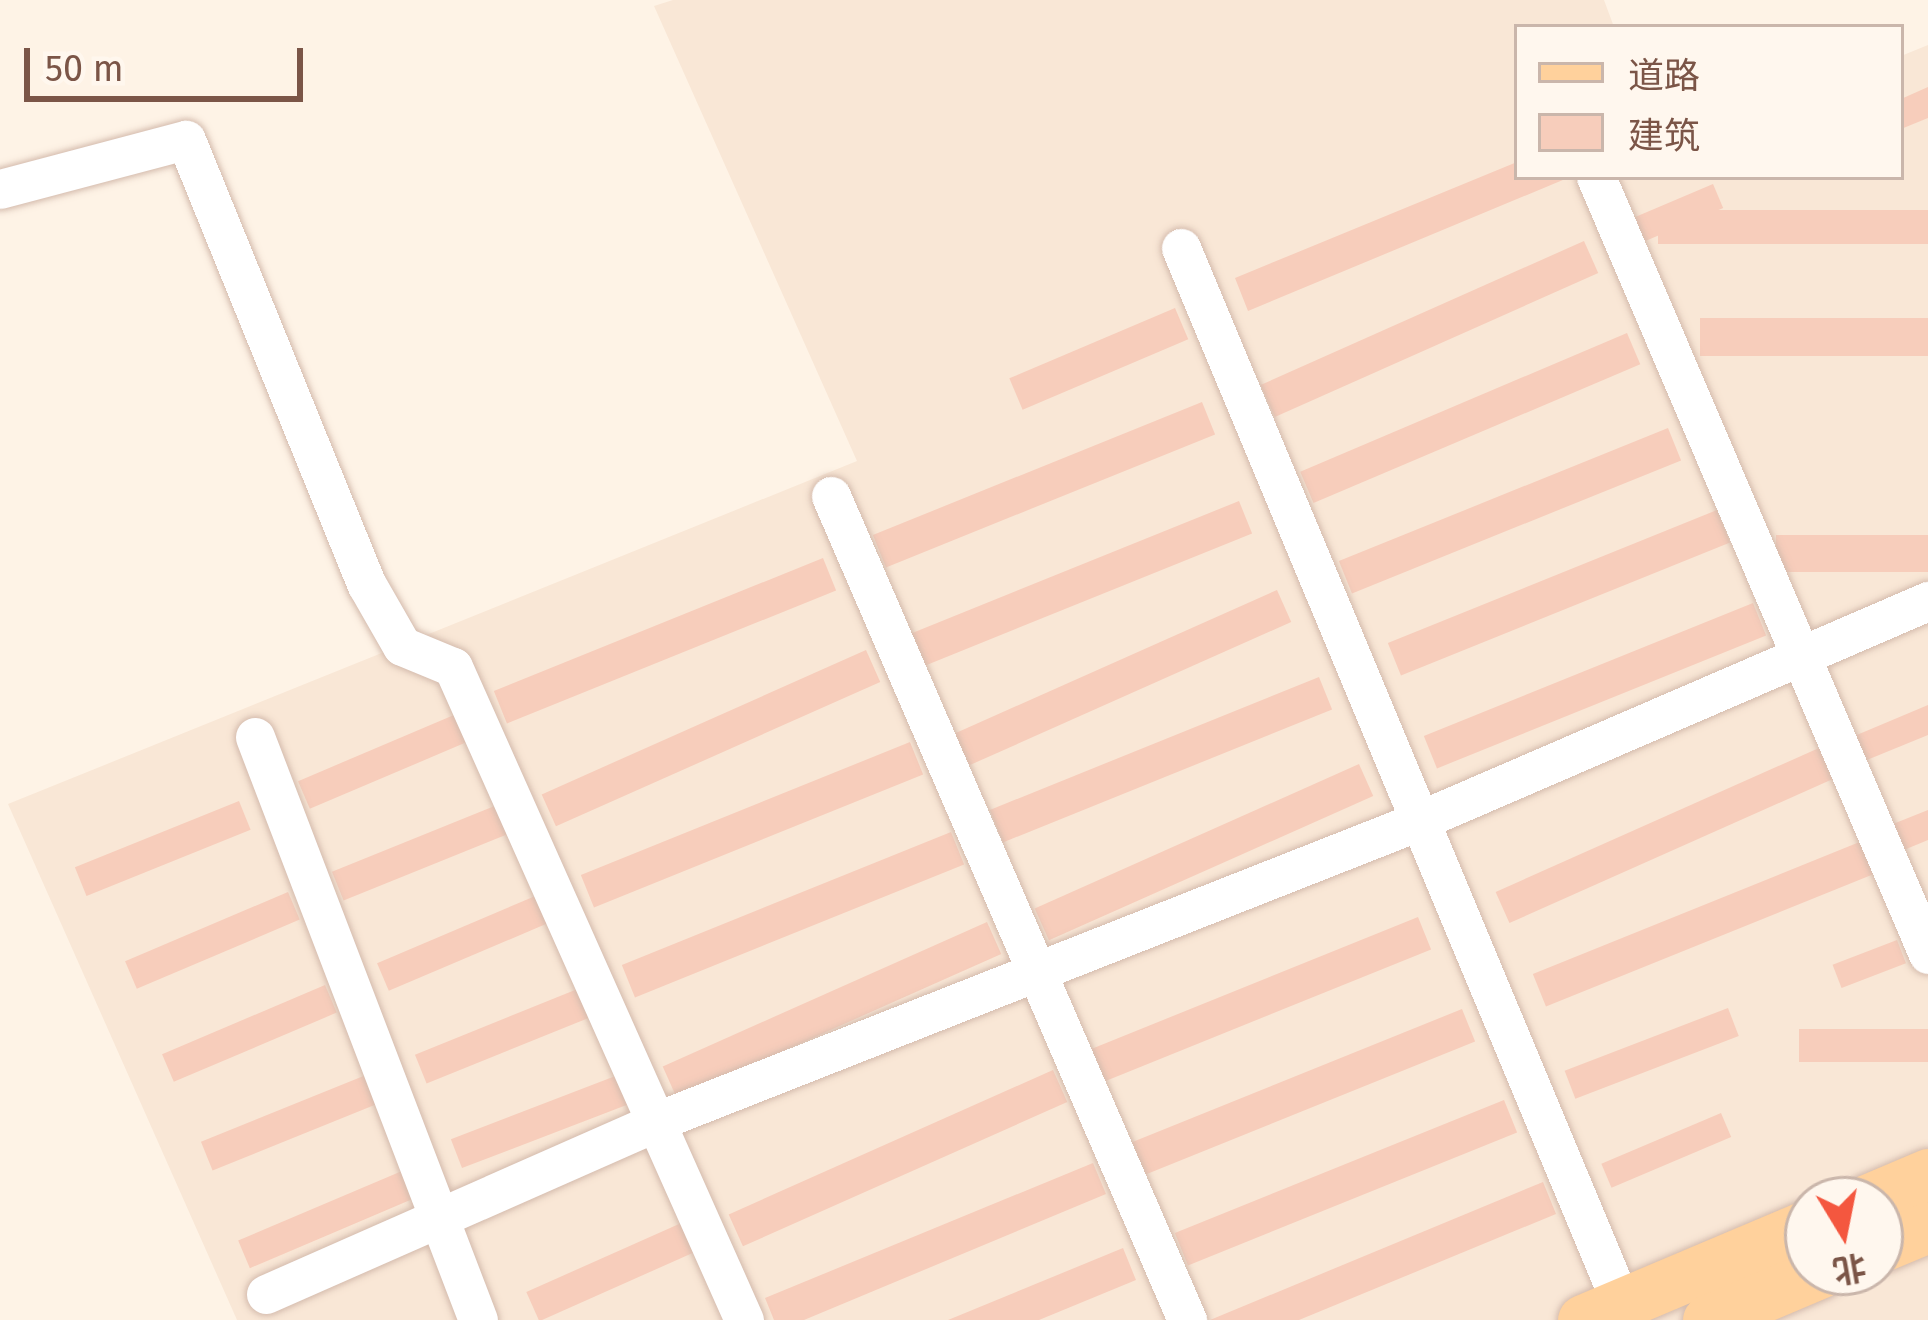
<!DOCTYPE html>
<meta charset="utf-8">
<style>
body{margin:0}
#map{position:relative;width:1928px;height:1320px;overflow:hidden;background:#fef3e6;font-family:"Fira Sans","Noto Sans SC",sans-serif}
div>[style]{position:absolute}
.residential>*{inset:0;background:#f9e7d6}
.building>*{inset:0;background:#f7cdbb;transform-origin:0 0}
.roads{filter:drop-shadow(0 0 3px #d4bbad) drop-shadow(0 0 3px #d4bbad)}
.minor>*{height:39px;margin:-19.5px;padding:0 19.5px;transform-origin:19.5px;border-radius:19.5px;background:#fff}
.major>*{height:51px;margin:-25.5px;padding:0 25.5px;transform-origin:25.5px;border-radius:25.5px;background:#ffd19c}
span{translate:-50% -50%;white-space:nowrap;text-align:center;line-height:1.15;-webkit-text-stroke:10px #fff7ee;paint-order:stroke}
.legend{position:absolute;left:1514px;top:24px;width:390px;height:156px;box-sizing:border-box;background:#fff7ee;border:3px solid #cab6ab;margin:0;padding:15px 21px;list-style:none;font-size:36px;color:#7b5547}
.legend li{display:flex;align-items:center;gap:24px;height:60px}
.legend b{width:60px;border:3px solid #cab6ab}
.north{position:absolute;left:1784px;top:1176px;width:120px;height:120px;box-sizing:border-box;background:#fff7ee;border:3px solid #cab6ab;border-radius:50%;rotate:170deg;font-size:33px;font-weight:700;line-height:48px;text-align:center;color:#7b5547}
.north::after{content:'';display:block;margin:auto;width:42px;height:54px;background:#f4573f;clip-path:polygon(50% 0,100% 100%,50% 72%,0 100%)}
.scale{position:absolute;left:24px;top:48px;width:279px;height:54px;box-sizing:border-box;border:6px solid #7b5547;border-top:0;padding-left:15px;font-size:36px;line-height:42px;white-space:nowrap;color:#7b5547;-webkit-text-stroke:9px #fff7ee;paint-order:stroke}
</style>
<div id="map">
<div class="residential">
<div style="clip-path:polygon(evenodd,673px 0,1604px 0,1614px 27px,1517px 27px,1517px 177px,1901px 177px,1901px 56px,1928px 45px,1928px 1320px,237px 1320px,8px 804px,857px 461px,654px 6px,673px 0,1808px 1200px,1880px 1200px,1880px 1272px,1808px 1272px,1808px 1200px)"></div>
</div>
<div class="building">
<div style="clip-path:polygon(1928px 87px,1928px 118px,1901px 129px,1901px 99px)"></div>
<div style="clip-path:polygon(1517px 162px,1517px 177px,1570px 177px,1248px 311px,1235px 278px)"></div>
<div style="left:1713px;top:184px;width:26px;height:87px;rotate:67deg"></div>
<div style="left:1928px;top:210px;width:34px;height:270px;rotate:90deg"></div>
<div style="left:1584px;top:241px;width:35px;height:354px;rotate:66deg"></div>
<div style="left:1175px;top:308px;width:34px;height:180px;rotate:67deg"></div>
<div style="left:1928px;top:318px;width:38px;height:228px;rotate:90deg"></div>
<div style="left:1627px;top:333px;width:34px;height:355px;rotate:67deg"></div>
<div style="left:1202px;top:402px;width:35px;height:355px;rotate:68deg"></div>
<div style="left:1668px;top:428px;width:35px;height:355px;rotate:68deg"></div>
<div style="left:1239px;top:501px;width:35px;height:355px;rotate:68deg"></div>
<div style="left:1717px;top:510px;width:35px;height:355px;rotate:68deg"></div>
<div style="left:1928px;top:535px;width:37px;height:152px;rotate:90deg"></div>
<div style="left:823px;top:558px;width:35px;height:355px;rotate:68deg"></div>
<div style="left:1277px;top:590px;width:35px;height:354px;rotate:66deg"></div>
<div style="left:1753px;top:603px;width:35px;height:355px;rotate:68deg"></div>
<div style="left:866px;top:650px;width:35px;height:355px;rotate:66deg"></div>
<div style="left:1319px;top:677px;width:35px;height:355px;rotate:68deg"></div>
<div style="clip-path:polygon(1928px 705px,1928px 735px,1862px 762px,1852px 737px)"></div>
<div style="left:461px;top:712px;width:30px;height:177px;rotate:67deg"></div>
<div style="left:910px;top:742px;width:35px;height:355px;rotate:68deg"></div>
<div style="left:1819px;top:748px;width:34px;height:354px;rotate:66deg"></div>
<div style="left:1359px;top:764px;width:35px;height:355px;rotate:66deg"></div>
<div style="left:239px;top:801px;width:31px;height:177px;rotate:68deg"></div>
<div style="left:497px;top:805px;width:31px;height:178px;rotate:68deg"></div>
<div style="clip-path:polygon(1928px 810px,1928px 840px,1899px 852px,1888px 826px)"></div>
<div style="left:951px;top:832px;width:35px;height:355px;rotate:68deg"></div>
<div style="left:1862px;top:841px;width:35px;height:355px;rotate:68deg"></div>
<div style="left:288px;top:892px;width:30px;height:177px;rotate:67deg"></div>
<div style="left:540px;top:894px;width:30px;height:177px;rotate:67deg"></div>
<div style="left:1418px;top:917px;width:35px;height:355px;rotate:68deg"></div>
<div style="left:987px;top:922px;width:35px;height:355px;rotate:66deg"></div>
<div style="left:1897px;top:940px;width:25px;height:69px;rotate:69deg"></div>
<div style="left:325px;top:985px;width:30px;height:177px;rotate:67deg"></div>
<div style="left:580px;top:988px;width:31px;height:178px;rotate:68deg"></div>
<div style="left:1728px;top:1008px;width:30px;height:175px;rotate:69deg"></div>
<div style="left:1462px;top:1009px;width:35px;height:356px;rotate:68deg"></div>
<div style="left:1928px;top:1029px;width:33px;height:129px;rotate:90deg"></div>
<div style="left:1053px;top:1070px;width:35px;height:355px;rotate:66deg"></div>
<div style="left:366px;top:1075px;width:31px;height:178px;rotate:68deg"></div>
<div style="left:618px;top:1075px;width:31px;height:179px;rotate:69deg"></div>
<div style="left:1504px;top:1100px;width:35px;height:355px;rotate:68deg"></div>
<div style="left:1721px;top:1113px;width:26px;height:130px;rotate:67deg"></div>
<div style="clip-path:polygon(1093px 1163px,1106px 1194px,804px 1320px,774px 1320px,765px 1298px)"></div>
<div style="left:402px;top:1171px;width:30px;height:178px;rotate:67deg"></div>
<div style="clip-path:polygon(1543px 1182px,1556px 1214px,1299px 1320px,1210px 1320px)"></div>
<div style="left:688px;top:1220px;width:32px;height:177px;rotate:66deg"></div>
<div style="clip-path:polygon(1123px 1248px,1136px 1280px,1039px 1320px,948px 1320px)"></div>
</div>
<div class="roads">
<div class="minor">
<div style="left:1596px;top:177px;width:845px;rotate:66.86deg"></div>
<div style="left:0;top:189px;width:192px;rotate:-14.8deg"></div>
<div style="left:186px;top:140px;width:480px;rotate:67.9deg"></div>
<div style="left:367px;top:585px;width:70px;rotate:60.2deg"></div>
<div style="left:402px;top:646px;width:55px;rotate:22.4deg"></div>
<div style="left:453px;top:667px;width:715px;rotate:65.98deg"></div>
<div style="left:1181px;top:248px;width:1161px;rotate:67.36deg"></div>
<div style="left:831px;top:496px;width:898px;rotate:66.63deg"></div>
<div style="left:255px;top:737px;width:624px;rotate:69.07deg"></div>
<div style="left:266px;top:1294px;width:431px;rotate:-23.8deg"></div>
<div style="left:660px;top:1120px;width:813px;rotate:-21.51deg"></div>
<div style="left:1416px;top:822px;width:558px;rotate:-23.35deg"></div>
</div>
<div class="major">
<div style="left:1867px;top:1200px;width:66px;rotate:-23.1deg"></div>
<div style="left:1880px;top:1247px;width:52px;rotate:-22.6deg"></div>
<div style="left:1583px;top:1320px;width:244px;rotate:-22.9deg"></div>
<div style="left:1708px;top:1320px;width:123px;rotate:-23deg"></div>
</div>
</div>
<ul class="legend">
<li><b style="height:15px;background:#ffd19c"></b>道路</li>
<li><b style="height:33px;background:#f7cdbb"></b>建筑</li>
</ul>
<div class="north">北</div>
<div class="scale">50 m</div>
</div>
